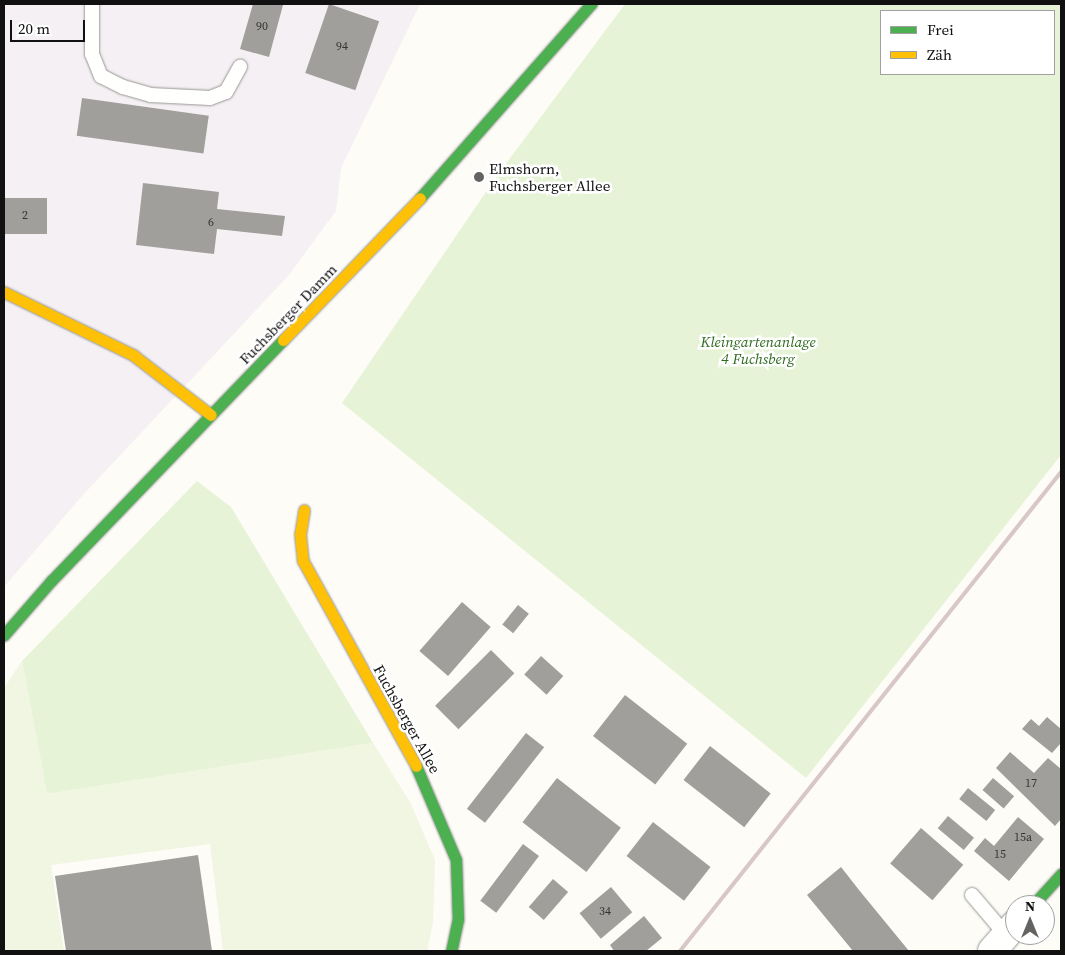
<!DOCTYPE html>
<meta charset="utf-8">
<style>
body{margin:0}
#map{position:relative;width:1065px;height:955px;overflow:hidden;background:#fdfcf7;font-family:"Source Serif 4",serif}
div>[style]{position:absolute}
.industrial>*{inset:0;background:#f5f0f3}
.green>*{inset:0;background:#e7f3d7}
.pitch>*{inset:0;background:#f0f6e1}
.building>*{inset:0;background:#a19f9c;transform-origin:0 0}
.roads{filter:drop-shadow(0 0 1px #979795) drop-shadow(0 0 1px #979795)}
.lane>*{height:14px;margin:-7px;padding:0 7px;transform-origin:7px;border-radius:7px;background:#fffffe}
.street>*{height:28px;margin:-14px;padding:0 14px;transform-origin:14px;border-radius:14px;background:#fffffe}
.fast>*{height:11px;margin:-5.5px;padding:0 5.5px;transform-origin:5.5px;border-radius:5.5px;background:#4caf50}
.slow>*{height:11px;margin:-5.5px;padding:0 5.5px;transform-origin:5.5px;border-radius:5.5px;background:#ffc107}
.rail>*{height:4px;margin:-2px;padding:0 2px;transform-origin:2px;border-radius:2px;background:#d9c6c7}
.dots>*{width:14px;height:14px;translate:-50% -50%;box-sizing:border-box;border:2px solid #fff;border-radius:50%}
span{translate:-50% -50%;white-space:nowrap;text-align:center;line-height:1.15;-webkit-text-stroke:5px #fff;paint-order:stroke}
.number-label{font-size:12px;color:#353434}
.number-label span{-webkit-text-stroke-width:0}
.poi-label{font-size:15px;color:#111}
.left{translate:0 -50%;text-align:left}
.street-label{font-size:15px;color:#111}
.park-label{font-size:15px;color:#2f6b1f;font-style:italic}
.frame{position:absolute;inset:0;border:5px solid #111;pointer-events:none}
.legend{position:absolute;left:880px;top:10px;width:175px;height:65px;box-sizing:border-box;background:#fff;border:1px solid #a0a0a0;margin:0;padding:6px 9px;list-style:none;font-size:15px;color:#111}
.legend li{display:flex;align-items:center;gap:10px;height:25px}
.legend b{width:25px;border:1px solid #a0a0a0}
.north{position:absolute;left:1005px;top:895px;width:50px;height:50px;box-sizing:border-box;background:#fff;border:1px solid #a0a0a0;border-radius:50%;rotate:0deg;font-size:14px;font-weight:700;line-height:20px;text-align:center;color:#111}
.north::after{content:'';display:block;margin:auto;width:18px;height:22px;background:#646362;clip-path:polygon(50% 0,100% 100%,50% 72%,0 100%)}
.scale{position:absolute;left:10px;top:20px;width:75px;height:22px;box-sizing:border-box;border:2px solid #111;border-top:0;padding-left:6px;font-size:15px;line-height:18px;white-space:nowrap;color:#111;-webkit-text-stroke:4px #fff;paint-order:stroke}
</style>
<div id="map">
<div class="industrial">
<div style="clip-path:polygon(4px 4px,420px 4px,341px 168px,336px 211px,288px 276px,82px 496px,4px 587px)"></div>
</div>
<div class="green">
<div style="clip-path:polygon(evenodd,625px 4px,1061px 4px,1061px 455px,806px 778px,342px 403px,499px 173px,625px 4px,881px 11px,1054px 11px,1054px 74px,881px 74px,881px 11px)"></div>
<div style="clip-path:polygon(197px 481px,231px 507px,373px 743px,47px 794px,22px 661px)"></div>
</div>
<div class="pitch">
<div style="clip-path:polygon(22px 661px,47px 794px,373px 743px,410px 802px,435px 860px,433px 923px,427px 951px,223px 951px,210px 844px,51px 865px,64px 951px,4px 951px,4px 688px)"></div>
</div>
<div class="building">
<div style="clip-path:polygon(253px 4px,283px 5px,269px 57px,240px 49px)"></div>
<div style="left:329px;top:4px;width:53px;height:73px;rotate:19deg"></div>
<div style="left:82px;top:98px;width:128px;height:38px;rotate:8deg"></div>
<div style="clip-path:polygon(143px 183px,219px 192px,217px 209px,285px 216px,282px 236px,217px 229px,214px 254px,136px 245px)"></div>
<div style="left:4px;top:198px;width:43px;height:36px"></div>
<div style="left:462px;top:602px;width:38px;height:65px;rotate:41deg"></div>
<div style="left:518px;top:605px;width:14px;height:25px;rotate:39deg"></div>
<div style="left:491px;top:650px;width:33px;height:79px;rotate:45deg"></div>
<div style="left:541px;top:656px;width:30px;height:25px;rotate:42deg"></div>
<div style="left:625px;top:695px;width:79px;height:52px;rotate:38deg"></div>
<div style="clip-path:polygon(1047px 717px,1061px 729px,1061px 743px,1052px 753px,1022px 729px,1031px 719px,1039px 726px)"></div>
<div style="left:526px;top:733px;width:23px;height:96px;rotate:38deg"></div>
<div style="left:710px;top:746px;width:77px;height:43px;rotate:38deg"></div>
<div style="clip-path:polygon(1010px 752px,1034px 773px,1048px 758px,1061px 769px,1061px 819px,1055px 826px,996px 768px)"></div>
<div style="left:557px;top:778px;width:81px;height:56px;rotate:38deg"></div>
<div style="left:993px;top:778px;width:28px;height:16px;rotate:41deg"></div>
<div style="left:968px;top:788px;width:35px;height:14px;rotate:39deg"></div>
<div style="left:948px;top:816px;width:34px;height:16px;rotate:40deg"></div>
<div style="clip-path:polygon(1018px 817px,1044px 839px,1009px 881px,974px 851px,985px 838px,994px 846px)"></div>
<div style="left:653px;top:822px;width:73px;height:43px;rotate:38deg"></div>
<div style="left:921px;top:828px;width:56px;height:47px;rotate:41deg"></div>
<div style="left:523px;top:844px;width:20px;height:71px;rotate:37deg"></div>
<div style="clip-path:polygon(198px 855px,212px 951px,66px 951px,55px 876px)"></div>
<div style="clip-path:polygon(841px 867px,859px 890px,909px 951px,853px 951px,807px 895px)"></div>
<div style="left:553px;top:879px;width:20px;height:37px;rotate:41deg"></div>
<div style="left:611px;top:887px;width:33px;height:41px;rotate:50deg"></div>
<div style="clip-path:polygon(644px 916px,662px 938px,646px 951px,614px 951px,610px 945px)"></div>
</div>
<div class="roads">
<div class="lane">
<div style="left:92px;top:4px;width:50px;rotate:90deg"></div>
<div style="left:92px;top:54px;width:24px;rotate:68deg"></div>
<div style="left:101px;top:76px;width:25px;rotate:27deg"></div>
<div style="left:123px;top:87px;width:29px;rotate:16deg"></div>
<div style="left:151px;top:95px;width:59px;rotate:2.9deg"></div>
<div style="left:210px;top:98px;width:17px;rotate:-21deg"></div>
<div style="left:226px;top:92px;width:29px;rotate:-61deg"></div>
<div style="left:972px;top:895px;width:52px;rotate:49.6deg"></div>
</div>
<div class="street">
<div style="left:992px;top:951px;width:35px;rotate:-49deg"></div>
</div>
<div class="fast">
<div style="left:420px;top:198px;width:259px;rotate:-48.6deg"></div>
<div style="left:4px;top:635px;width:72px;rotate:-49deg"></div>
<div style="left:51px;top:581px;width:335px;rotate:-46.1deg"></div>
<div style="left:416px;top:766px;width:102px;rotate:66.9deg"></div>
<div style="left:456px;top:860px;width:59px;rotate:88.1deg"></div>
<div style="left:458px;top:919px;width:33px;rotate:102deg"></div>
<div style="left:1033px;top:905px;width:42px;rotate:-47.9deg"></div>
</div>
<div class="slow">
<div style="left:4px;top:292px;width:144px;rotate:26deg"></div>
<div style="left:133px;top:355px;width:98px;rotate:37.6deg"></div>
<div style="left:283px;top:340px;width:197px;rotate:-46deg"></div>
<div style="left:304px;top:510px;width:24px;rotate:99deg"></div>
<div style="left:300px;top:534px;width:27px;rotate:84deg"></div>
<div style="left:303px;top:561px;width:234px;rotate:61.1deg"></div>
</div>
</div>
<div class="rail">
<div style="left:680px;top:951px;width:612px;rotate:-51.5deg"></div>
</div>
<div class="dots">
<div style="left:479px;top:177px;background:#646362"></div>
</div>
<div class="number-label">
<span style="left:262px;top:27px">90</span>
<span style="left:342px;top:47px">94</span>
<span style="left:25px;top:216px">2</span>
<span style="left:211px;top:223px">6</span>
<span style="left:1031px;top:784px">17</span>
<span style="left:1023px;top:838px">15a</span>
<span style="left:1000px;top:855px">15</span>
<span style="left:605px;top:912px">34</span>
</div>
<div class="poi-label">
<span class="left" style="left:489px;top:177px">Elmshorn,<br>Fuchsberger Allee</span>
</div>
<div class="street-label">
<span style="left:288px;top:314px;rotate:-46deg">Fuchsberger Damm</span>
<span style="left:407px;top:719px;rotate:61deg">Fuchsberger Allee</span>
</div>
<div class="park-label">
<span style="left:758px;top:350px">Kleingartenanlage<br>4 Fuchsberg</span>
</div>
<div class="frame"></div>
<ul class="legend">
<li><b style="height:6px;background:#4caf50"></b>Frei</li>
<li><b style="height:6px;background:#ffc107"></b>Zäh</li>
</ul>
<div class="north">N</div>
<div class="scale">20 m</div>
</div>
